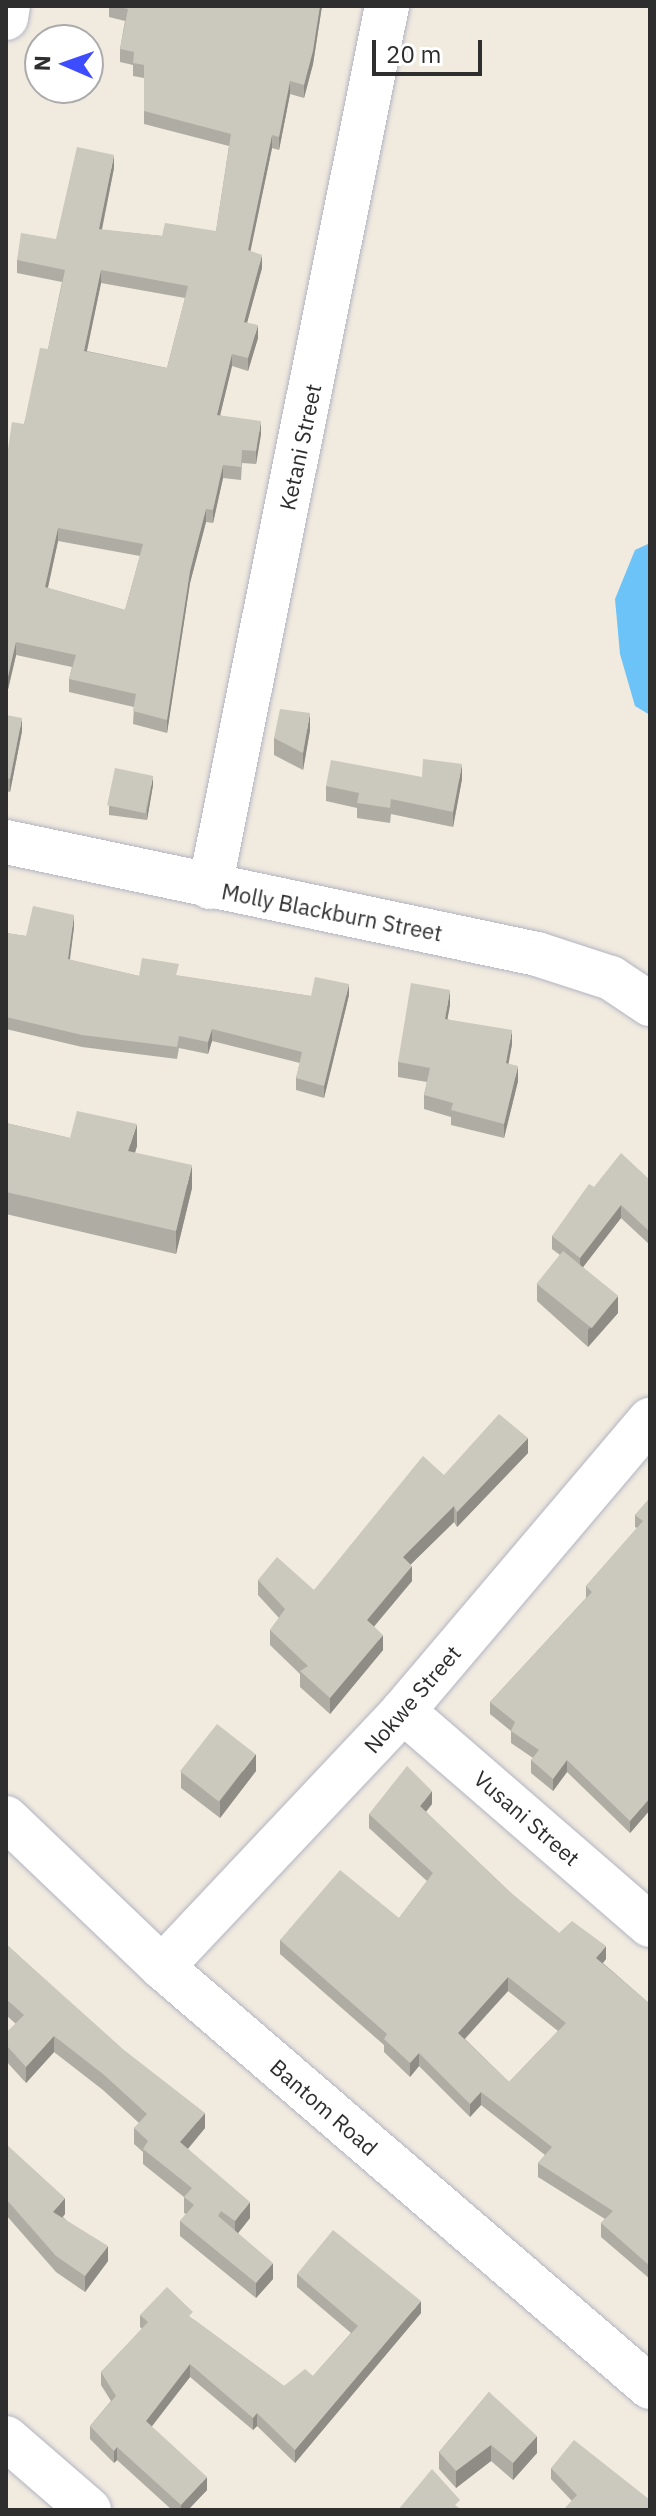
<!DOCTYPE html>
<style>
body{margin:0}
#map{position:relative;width:656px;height:2516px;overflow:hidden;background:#f0eadf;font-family:"IBM Plex Sans",sans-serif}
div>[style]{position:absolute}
.water>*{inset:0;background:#6cc3f8}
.roads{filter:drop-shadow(0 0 2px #b3b4c2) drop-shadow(0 0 2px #b3b4c2)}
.minor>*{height:44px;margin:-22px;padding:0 22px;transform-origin:22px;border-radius:22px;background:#fff}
.wall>*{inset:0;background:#afaca3}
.shaded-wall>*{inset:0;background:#8e8c85}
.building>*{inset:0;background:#cbc8be;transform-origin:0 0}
span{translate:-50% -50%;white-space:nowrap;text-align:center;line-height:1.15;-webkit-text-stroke:8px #fff;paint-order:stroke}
.street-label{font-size:22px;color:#2e2e2e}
.frame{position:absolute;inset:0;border:8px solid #2e2e2e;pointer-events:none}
.north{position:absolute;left:24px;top:24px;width:80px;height:80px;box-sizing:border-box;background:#fff;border:2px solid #ababab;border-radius:50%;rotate:272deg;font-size:22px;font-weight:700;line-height:32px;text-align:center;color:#2e2e2e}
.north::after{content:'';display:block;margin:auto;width:28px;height:36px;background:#3d4cff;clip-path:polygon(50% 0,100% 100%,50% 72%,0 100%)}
.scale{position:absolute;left:372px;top:40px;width:110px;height:36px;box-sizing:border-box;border:4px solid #2e2e2e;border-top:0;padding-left:10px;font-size:24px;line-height:28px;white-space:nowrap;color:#2e2e2e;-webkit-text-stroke:6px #fff;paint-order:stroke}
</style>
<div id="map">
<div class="water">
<div style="clip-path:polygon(650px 543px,650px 715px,635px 706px,620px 654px,615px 599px,635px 550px)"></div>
</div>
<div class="roads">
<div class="minor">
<div style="left:6px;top:18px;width:12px;rotate:-81deg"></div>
<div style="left:6px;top:842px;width:543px;rotate:11.91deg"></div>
<div style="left:537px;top:954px;width:78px;rotate:18deg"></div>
<div style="left:611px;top:978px;width:47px;rotate:33.7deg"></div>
<div style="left:210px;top:887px;width:899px;rotate:-78.64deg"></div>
<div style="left:403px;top:1711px;width:327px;rotate:40.9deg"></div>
<div style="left:6px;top:1818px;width:216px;rotate:43.7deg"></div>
<div style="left:162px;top:1967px;width:644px;rotate:40.72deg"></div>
<div style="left:162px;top:1967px;width:352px;rotate:-46.7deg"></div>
<div style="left:403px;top:1711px;width:382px;rotate:-49.7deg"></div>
<div style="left:6px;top:2438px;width:110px;rotate:40.9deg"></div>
</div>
</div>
<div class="wall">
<div style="clip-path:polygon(evenodd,109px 6px,322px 6px,313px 64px,304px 98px,290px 94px,279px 150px,272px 148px,250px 251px,262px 268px,247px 322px,258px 338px,248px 371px,232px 366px,220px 415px,261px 434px,256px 464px,242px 463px,241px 480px,223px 478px,213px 523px,206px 522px,190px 583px,167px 733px,133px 724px,134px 707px,69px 692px,69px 679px,72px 667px,16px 655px,6px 698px,6px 463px,24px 424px,48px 349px,62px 282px,17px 273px,17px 260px,56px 239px,114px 168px,102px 230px,162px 236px,216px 231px,229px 146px,144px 124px,144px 78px,133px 76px,133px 65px,120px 62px,120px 49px,125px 21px,109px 17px,109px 6px,101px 283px,185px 298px,167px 368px,87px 351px,101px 283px,109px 6px,58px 541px,140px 556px,125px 610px,48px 588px,58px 541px)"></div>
<div style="clip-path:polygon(6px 715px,22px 731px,10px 792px,6px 791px)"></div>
<div style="clip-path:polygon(310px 730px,303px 770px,274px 755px,274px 738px)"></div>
<div style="clip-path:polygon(422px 777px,462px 779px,453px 827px,391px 814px,390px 823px,357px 818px,357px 808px,326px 801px,326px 786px)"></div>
<div style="clip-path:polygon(153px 785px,147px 820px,109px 815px,109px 806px)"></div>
<div style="clip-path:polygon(74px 927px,70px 960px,139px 976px,179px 976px,311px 996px,349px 995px,324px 1098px,296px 1090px,296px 1078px,300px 1063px,212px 1041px,208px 1054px,179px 1048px,177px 1059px,82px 1047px,6px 1029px,6px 933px,26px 936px)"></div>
<div style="clip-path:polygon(450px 1005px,447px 1019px,512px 1044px,508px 1064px,518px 1081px,504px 1138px,451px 1125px,451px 1117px,424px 1109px,424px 1095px,427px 1082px,398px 1077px,398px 1062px)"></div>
<div style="clip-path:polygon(6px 1123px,70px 1138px,137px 1146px,135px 1153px,192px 1188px,176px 1254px,6px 1214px)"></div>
<div style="clip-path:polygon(650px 1180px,650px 1245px,621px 1218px,583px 1267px,618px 1313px,588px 1347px,537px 1301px,537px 1284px,560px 1255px,552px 1249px,552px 1236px,594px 1187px)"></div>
<div style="clip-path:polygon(528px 1453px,457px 1527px,454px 1522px,410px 1565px,412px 1581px,374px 1626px,383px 1650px,330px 1714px,300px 1687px,300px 1674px,270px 1645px,270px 1630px,279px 1618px,258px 1595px,258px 1580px,314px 1590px,444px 1475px)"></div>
<div style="clip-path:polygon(650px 1498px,650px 1810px,630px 1833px,567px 1772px,553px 1791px,531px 1773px,531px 1760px,533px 1758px,511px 1743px,511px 1731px,490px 1714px,490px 1702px,586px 1598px,586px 1586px,637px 1528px,635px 1527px,635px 1515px)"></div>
<div style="clip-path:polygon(256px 1771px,220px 1818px,181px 1788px,181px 1772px)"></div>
<div style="clip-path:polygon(evenodd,432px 1804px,426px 1812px,512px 1894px,559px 1933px,606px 1959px,603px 1963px,650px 2004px,650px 2279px,601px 2237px,601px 2223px,605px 2219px,538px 2177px,538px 2163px,545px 2155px,481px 2105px,470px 2117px,419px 2066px,410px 2077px,384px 2052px,384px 2045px,280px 1954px,280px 1940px,399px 1918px,427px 1881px,369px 1828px,369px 1814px,432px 1804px,508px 1991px,558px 2031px,509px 2082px,465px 2039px,508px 1991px)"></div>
<div style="clip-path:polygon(6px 1944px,205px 2128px,188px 2149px,250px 2218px,238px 2233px,273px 2279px,256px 2298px,180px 2236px,180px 2221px,186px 2214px,184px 2213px,184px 2197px,143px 2164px,143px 2152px,134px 2144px,134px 2128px,139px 2123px,103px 2090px,54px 2052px,26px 2083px,6px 2061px,6px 2033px,16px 2024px,6px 2015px)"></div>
<div style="clip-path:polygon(6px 2144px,65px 2214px,63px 2217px,108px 2261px,85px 2292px,56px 2272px,6px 2215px)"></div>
<div style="clip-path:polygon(297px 2274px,421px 2313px,295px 2463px,257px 2426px,253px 2430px,190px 2377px,151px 2426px,207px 2490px,188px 2510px,172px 2510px,117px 2460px,114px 2463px,90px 2439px,90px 2426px,111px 2401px,101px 2385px,101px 2372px,142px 2329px,140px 2327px,140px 2315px,193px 2319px,284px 2386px,313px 2376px,351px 2333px,297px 2287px)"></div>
<div style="clip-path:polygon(489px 2392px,537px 2453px,513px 2480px,491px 2461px,456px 2488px,439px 2469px,439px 2452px)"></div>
<div style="clip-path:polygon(551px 2468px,650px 2500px,572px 2501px,551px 2479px)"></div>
</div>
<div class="shaded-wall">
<div style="clip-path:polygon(320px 6px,322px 6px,313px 64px,304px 98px,304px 85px)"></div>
<div style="clip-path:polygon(290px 81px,290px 94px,279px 150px,279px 137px)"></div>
<div style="clip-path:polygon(272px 135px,272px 148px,248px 263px,248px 250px)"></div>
<div style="clip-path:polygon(114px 155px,114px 168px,99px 242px,99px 229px)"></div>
<div style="clip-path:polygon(262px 255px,262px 268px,244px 334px,244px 322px)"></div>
<div style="clip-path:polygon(101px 270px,101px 283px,84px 364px,84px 351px)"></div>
<div style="clip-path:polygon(258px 325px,258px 338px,248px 371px,248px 358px)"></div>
<div style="clip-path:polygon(232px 354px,232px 366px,217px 428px,217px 415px)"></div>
<div style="clip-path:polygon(261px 421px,261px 434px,256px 464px,256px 451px)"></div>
<div style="clip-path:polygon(223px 465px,223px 478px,213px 523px,213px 510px)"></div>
<div style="clip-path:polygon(206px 509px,206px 522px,190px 583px,167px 733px,167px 720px,190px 571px)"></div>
<div style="clip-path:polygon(58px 528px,58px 541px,45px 600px,45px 587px)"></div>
<div style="clip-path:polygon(16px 642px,16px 655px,6px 698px,6px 685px)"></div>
<div style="clip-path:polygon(310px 713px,310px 730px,303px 770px,303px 753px)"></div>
<div style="clip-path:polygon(22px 718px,22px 731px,10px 792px,10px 779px)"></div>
<div style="clip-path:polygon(462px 764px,462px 779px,453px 827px,453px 812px)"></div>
<div style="clip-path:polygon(153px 776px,153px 785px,147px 820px,147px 811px)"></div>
<div style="clip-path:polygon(74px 915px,74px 927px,68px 971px,68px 959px)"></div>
<div style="clip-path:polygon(349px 984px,349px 995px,324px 1098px,324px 1086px)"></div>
<div style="clip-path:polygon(450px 990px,450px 1005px,445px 1033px,445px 1019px)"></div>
<div style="clip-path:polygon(212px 1029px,212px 1041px,208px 1054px,208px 1042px)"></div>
<div style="clip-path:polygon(512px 1030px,512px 1044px,506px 1078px,506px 1063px)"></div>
<div style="clip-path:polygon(518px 1066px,518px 1081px,504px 1138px,504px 1124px)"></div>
<div style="clip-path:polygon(137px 1124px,137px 1146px,128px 1174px,128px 1151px)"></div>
<div style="clip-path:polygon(192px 1165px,192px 1188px,176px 1254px,176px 1231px)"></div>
<div style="clip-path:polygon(621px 1205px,621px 1218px,580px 1271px,580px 1258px)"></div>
<div style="clip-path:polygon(618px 1296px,618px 1313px,588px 1347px,588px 1330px)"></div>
<div style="clip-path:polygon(528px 1438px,528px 1453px,457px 1527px,457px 1512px)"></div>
<div style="clip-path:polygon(454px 1506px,454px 1522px,403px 1572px,403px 1557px)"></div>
<div style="clip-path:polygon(412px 1566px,412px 1581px,367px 1635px,367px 1620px)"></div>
<div style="clip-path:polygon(383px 1635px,383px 1650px,330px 1714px,330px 1698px)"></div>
<div style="clip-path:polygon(256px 1754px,256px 1771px,220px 1818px,220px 1801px)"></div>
<div style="clip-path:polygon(567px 1760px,567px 1772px,553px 1791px,553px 1779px)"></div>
<div style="clip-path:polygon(432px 1791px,432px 1804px,420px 1819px,420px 1806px)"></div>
<div style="clip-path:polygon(650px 1798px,650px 1810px,630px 1833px,630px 1821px)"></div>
<div style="clip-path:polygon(606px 1946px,606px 1959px,596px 1971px,596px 1958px)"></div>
<div style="clip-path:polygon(508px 1977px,508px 1991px,458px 2046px,458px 2033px)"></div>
<div style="clip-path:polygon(54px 2036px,54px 2052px,26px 2083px,26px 2067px)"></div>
<div style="clip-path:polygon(419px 2053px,419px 2066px,410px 2077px,410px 2063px)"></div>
<div style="clip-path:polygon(481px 2092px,481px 2105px,470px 2117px,470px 2104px)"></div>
<div style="clip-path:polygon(205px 2113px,205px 2128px,180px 2158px,180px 2142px)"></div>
<div style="clip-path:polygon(65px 2198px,65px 2214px,53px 2227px,53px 2212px)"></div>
<div style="clip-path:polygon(250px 2202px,250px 2218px,235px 2237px,235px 2221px)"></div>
<div style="clip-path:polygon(108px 2246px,108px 2261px,85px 2292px,85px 2276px)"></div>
<div style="clip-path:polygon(273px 2263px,273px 2279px,256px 2298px,256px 2283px)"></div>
<div style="clip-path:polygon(421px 2301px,421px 2313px,295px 2463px,295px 2450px)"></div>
<div style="clip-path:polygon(190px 2364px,190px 2377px,146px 2434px,146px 2421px)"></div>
<div style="clip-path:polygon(257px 2413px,257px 2426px,253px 2430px,253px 2418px)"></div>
<div style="clip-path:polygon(537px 2436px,537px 2453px,513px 2480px,513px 2463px)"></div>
<div style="clip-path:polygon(491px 2445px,491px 2461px,456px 2488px,456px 2471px)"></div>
<div style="clip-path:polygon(117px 2447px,117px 2460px,114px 2463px,114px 2451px)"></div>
<div style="clip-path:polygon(207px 2477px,207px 2490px,188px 2510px,181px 2510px,181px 2505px)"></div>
</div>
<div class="building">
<div style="clip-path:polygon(evenodd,115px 6px,320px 6px,313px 51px,304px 85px,290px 81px,279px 137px,272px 135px,248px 250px,262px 255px,244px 322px,258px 325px,248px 358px,232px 354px,217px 415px,261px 421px,256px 451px,242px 450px,241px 467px,223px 465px,213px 510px,206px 509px,190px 571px,167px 720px,133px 711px,136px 694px,69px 679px,76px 655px,16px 642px,6px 685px,6px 463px,12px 422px,24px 424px,40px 348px,48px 349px,65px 270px,17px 260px,21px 233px,56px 239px,77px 147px,114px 155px,99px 229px,162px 236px,165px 223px,216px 231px,231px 134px,144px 111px,144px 65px,133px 63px,134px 52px,120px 49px,128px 9px,115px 6px,101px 270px,188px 286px,167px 368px,84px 351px,101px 270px,115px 6px,58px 528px,143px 544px,125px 610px,45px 587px,58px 528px)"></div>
<div style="clip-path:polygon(280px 709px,310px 713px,303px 753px,274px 738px)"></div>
<div style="clip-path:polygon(6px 715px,22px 718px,10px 779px,6px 778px)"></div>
<div style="clip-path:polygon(423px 759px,462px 764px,453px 812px,391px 799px,390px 808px,357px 803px,359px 793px,326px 786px,331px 760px,422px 777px)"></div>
<div style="left:115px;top:768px;width:39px;height:38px;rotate:12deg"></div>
<div style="clip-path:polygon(33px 906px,74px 915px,68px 959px,139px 976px,142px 958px,179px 964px,176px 975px,311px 996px,315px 977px,349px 984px,324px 1086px,296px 1078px,302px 1052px,212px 1029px,208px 1042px,179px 1036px,177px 1047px,82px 1035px,6px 1017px,6px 933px,26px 936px)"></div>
<div style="clip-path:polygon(411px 983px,450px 990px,445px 1019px,512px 1030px,506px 1063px,518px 1066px,504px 1124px,451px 1110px,453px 1103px,424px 1095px,430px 1068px,398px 1062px)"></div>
<div style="clip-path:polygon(77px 1111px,137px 1124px,128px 1151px,192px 1165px,176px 1231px,6px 1192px,6px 1123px,70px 1138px)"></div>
<div style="clip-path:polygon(621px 1153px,650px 1180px,650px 1232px,621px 1205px,580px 1258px,552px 1236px,589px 1184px,594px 1187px)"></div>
<div style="left:563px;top:1251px;width:71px;height:42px;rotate:39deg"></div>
<div style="clip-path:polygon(499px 1414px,528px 1438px,457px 1512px,454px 1506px,403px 1557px,412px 1566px,367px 1620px,383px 1635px,330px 1698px,300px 1671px,308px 1666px,270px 1630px,285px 1609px,258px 1580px,277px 1557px,314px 1590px,423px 1456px,444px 1475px)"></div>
<div style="clip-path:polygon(650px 1498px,650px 1798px,630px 1821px,567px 1760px,553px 1779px,531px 1760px,539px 1750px,511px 1731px,515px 1722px,490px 1702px,592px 1592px,586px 1586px,643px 1521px,635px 1515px)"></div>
<div style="left:217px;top:1724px;width:49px;height:60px;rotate:38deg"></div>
<div style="clip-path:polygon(evenodd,407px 1766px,432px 1791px,420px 1806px,512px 1894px,559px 1933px,572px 1921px,606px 1946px,596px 1958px,650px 2004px,650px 2266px,601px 2223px,613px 2211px,538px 2163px,552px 2147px,481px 2092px,470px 2104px,419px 2053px,410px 2063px,384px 2039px,387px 2034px,280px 1940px,340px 1870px,399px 1918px,433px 1873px,369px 1814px,407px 1766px,508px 1977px,566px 2023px,509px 2082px,458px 2033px,508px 1977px)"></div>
<div style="clip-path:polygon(6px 1944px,124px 2050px,205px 2113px,180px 2142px,250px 2202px,235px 2221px,221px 2211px,218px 2216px,273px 2263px,256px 2283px,180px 2221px,194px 2205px,184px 2197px,192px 2188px,143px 2149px,148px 2141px,134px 2128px,147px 2114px,103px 2074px,54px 2036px,26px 2067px,6px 2045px,6px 2033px,24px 2015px,6px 1999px)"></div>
<div style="clip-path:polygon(6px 2144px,65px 2198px,53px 2212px,108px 2246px,85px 2276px,56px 2256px,6px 2199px)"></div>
<div style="clip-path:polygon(333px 2230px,421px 2301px,295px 2450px,257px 2413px,253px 2418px,190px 2364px,146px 2421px,207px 2477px,181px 2505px,117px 2447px,114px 2451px,90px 2426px,116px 2396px,101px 2372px,148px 2322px,140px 2315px,167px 2287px,193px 2312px,189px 2316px,284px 2386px,305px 2369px,313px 2376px,358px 2326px,297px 2274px)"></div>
<div style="clip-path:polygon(489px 2392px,537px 2436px,513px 2463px,491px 2445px,456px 2471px,439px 2452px)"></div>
<div style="clip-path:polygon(574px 2440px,650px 2500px,650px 2510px,563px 2510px,577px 2495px,551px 2468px)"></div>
<div style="clip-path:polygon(432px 2469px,460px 2500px,455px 2505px,462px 2510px,398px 2510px)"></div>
</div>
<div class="street-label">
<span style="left:300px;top:447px;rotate:-78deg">Ketani Street</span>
<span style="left:332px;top:912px;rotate:11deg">Molly Blackburn Street</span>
<span style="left:412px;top:1699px;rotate:-49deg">Nokwe Street</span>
<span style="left:527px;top:1818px;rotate:41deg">Vusani Street</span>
<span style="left:324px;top:2107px;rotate:41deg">Bantom Road</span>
</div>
<div class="frame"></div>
<div class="north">N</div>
<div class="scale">20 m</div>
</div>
